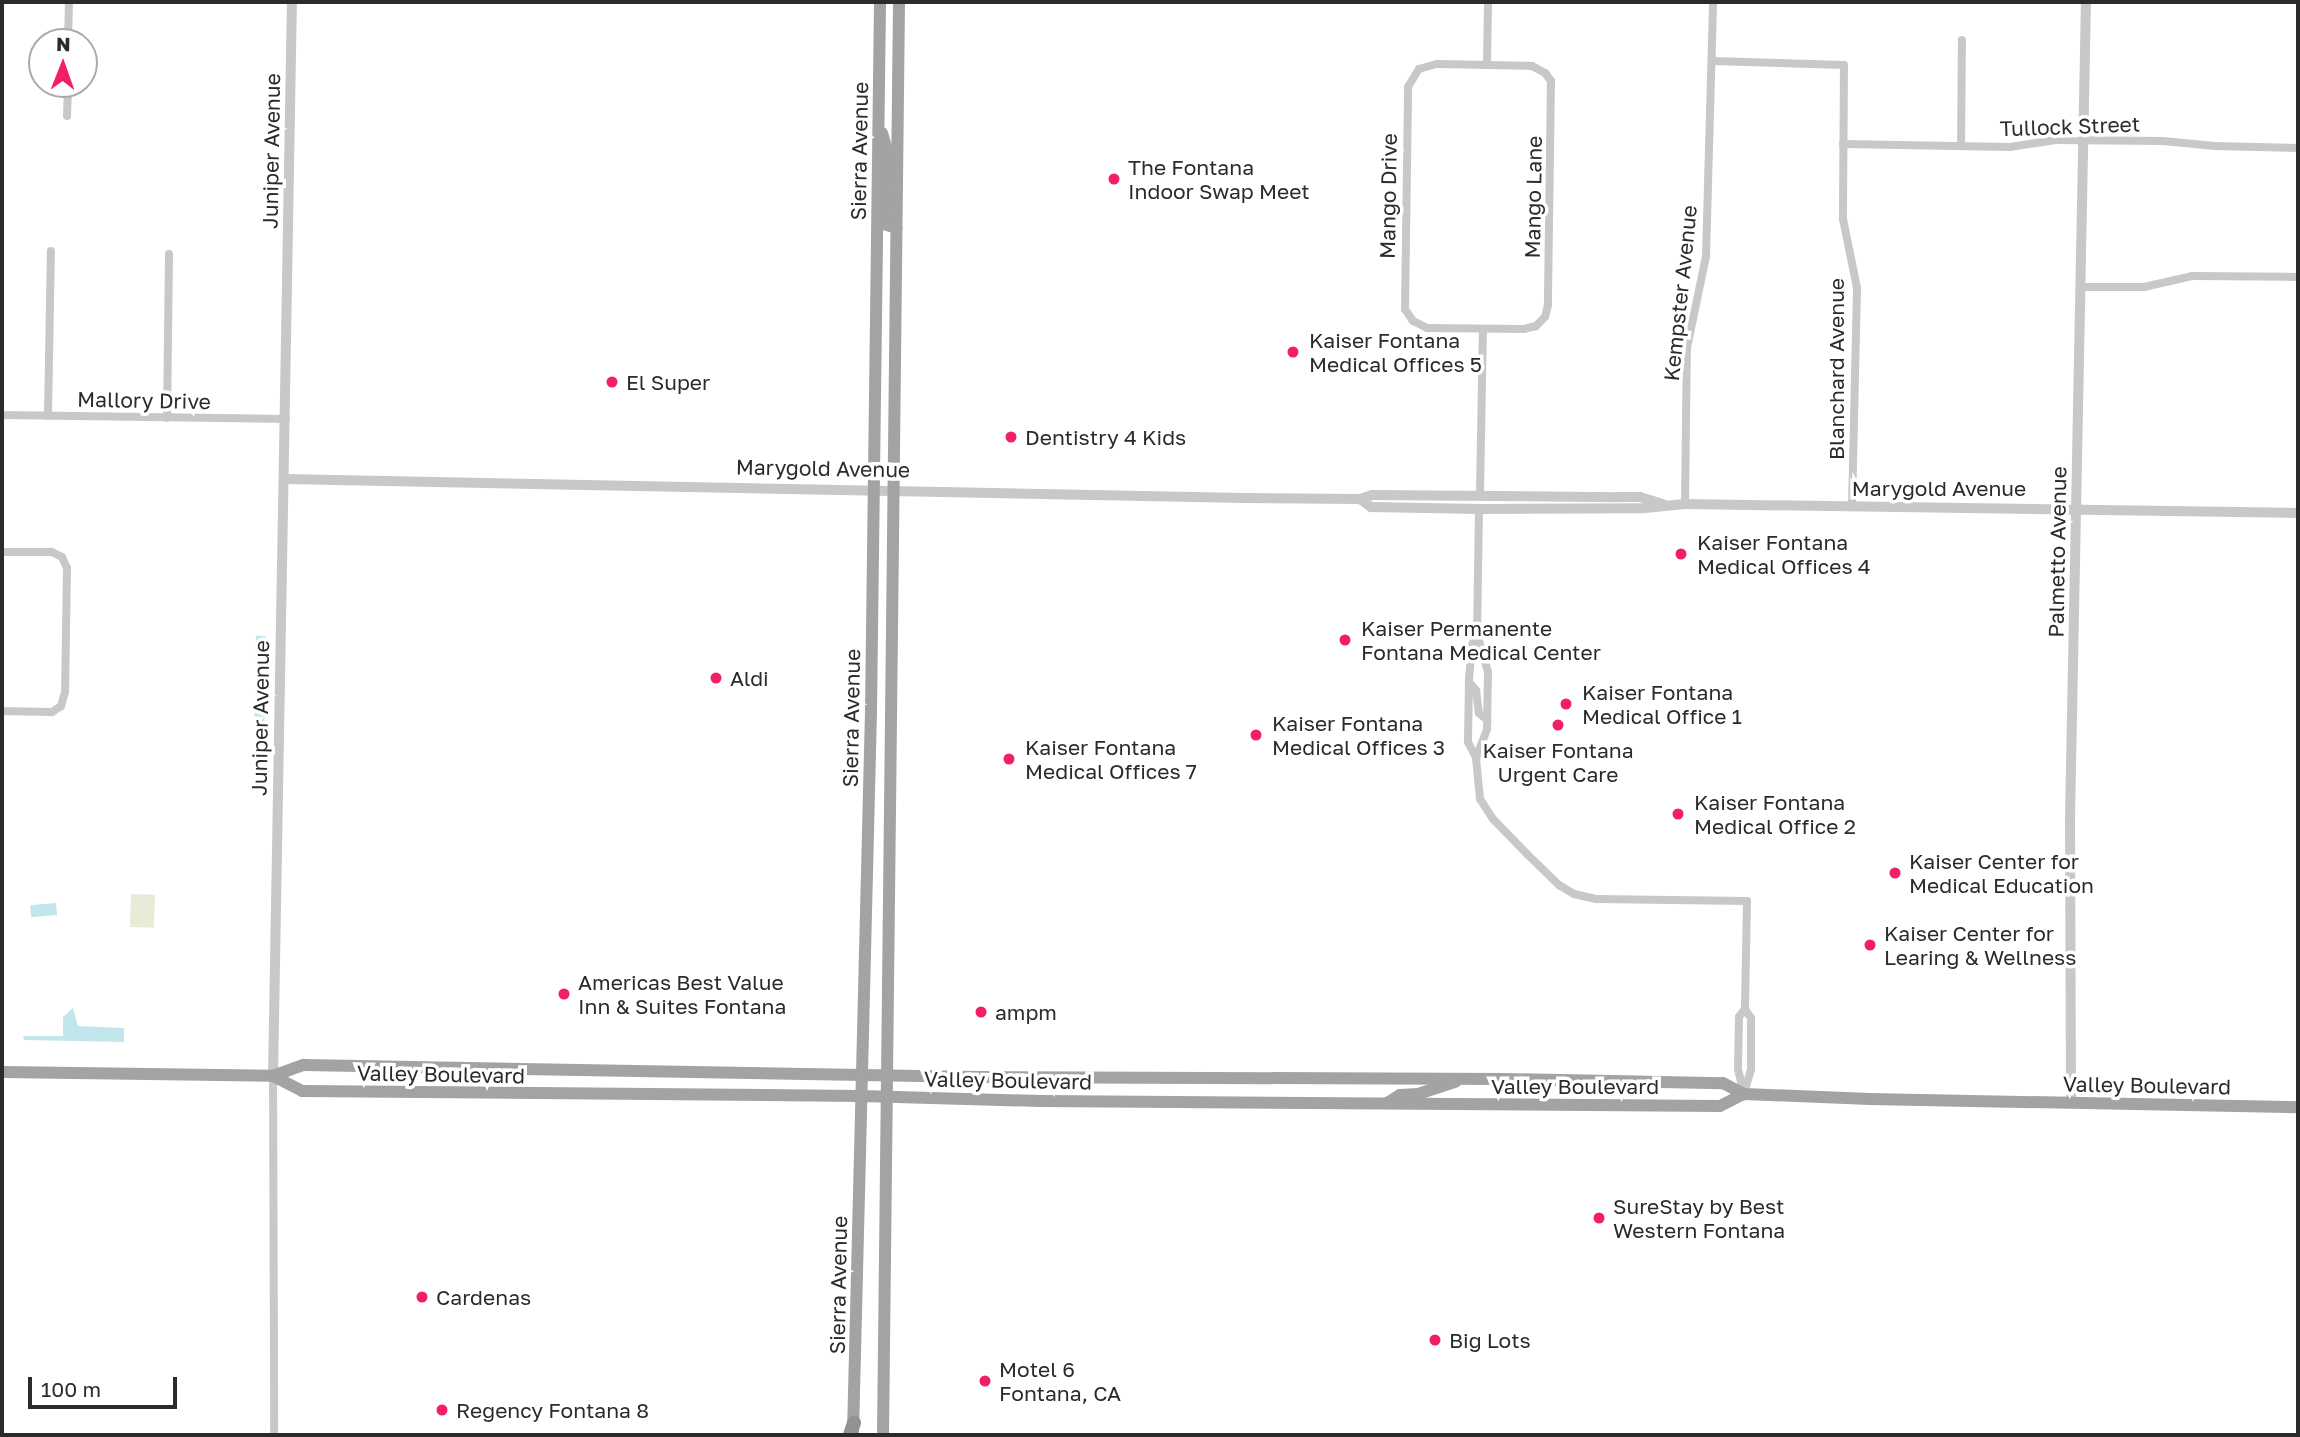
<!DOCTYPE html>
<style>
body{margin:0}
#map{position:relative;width:2300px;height:1437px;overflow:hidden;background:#fff;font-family:"Golos Text",sans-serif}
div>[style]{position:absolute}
.green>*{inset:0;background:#e7ebd7;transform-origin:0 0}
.water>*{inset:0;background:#c1e7ed;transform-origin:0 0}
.minor>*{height:8px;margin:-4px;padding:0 4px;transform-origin:4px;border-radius:4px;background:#c8c8c8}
.tertiary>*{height:10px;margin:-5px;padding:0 5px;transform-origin:5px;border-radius:5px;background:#c8c8c8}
.primary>*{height:12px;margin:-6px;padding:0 6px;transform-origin:6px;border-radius:6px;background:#a3a3a3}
.motorway>*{height:14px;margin:-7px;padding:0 7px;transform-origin:7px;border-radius:7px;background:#929292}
.dots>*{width:19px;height:19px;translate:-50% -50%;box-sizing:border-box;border:4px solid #fff;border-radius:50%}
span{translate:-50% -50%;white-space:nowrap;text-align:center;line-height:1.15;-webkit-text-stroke:7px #fff;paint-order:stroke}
.street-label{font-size:21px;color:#2b2b2b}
.poi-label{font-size:21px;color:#2b2b2b}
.left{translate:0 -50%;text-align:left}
.frame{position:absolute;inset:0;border:4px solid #2b2b2b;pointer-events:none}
.north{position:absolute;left:28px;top:28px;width:70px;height:70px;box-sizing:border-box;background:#fff;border:2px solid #aaa;border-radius:50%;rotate:1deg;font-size:19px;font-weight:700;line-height:28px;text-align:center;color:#2b2b2b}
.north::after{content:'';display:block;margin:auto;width:24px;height:32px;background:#f21e66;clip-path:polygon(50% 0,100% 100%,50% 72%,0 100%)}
.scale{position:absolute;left:28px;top:1377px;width:149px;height:32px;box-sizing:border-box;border:4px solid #2b2b2b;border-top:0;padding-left:9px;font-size:21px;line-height:24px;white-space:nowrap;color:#2b2b2b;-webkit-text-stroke:5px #fff;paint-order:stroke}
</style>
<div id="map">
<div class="green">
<div style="left:131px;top:894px;width:24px;height:33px;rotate:2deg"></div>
</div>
<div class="water">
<div style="left:266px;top:636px;width:94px;height:10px;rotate:91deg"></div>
<div style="left:56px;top:903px;width:12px;height:26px;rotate:85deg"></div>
<div style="clip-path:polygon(73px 1008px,78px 1026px,124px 1028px,124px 1042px,24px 1040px,23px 1036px,63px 1036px,63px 1017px)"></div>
</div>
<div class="minor">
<div style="left:68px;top:42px;width:40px;rotate:-88.6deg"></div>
<div style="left:1712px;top:61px;width:132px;rotate:1.7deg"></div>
<div style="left:1844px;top:65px;width:154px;rotate:90.4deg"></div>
<div style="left:1843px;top:219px;width:70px;rotate:78.5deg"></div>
<div style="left:1857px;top:288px;width:218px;rotate:91.3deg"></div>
<div style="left:1437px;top:64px;width:95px;rotate:1.2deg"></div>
<div style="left:1532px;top:66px;width:15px;rotate:28deg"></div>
<div style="left:1545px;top:73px;width:10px;rotate:53deg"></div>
<div style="left:1551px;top:81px;width:224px;rotate:90.8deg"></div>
<div style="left:1548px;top:305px;width:12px;rotate:104deg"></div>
<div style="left:1545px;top:317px;width:13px;rotate:135deg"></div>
<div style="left:1536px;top:326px;width:12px;rotate:166deg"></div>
<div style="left:1524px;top:329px;width:97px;rotate:-179.4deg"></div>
<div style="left:1427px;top:328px;width:16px;rotate:-153deg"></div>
<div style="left:1413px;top:321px;width:14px;rotate:-124deg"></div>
<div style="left:1405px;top:309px;width:222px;rotate:-89.2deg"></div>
<div style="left:1408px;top:87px;width:21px;rotate:-59deg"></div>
<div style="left:1419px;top:69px;width:19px;rotate:-16deg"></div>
<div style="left:1487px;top:65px;width:63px;rotate:-89.1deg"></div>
<div style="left:67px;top:116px;width:32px;rotate:-88deg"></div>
<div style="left:1843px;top:144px;width:167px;rotate:1deg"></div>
<div style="left:2010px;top:147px;width:46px;rotate:-8.8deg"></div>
<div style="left:2055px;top:140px;width:108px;rotate:0.5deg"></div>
<div style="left:2163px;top:141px;width:52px;rotate:5.5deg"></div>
<div style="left:2215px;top:146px;width:83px;rotate:1.4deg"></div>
<div style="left:1961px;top:146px;width:106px;rotate:-89.5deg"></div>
<div style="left:2082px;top:287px;width:62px"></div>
<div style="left:2144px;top:287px;width:49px;rotate:-12.9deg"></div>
<div style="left:2192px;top:276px;width:106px;rotate:0.5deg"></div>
<div style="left:2px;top:415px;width:284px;rotate:0.8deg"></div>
<div style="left:48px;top:416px;width:165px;rotate:-89deg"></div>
<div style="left:167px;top:418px;width:164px;rotate:-89.3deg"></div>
<div style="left:1480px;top:495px;width:166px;rotate:-89deg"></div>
<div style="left:1685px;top:504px;width:156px;rotate:-89.3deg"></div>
<div style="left:1687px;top:348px;width:94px;rotate:-78.3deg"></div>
<div style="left:1706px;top:256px;width:254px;rotate:-88.4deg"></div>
<div style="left:1479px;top:509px;width:124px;rotate:90.9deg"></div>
<div style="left:1477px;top:633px;width:13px;rotate:113deg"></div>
<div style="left:1472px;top:645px;width:37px;rotate:95deg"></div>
<div style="left:1469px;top:682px;width:60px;rotate:91deg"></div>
<div style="left:1468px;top:742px;width:18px;rotate:63deg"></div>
<div style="left:1476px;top:758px;width:41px;rotate:84.4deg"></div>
<div style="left:1480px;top:799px;width:24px;rotate:57deg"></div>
<div style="left:1493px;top:819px;width:49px;rotate:45.8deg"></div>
<div style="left:1527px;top:854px;width:45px;rotate:44.1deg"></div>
<div style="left:1559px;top:885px;width:17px;rotate:31deg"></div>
<div style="left:1574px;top:894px;width:23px;rotate:13deg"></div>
<div style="left:1596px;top:899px;width:151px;rotate:0.8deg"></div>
<div style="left:1747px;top:901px;width:108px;rotate:91.1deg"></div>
<div style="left:1745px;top:1009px;width:10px;rotate:127deg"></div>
<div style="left:1739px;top:1017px;width:52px;rotate:91.1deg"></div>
<div style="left:1738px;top:1069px;width:26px;rotate:77deg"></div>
<div style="left:2px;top:552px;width:50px"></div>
<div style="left:52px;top:552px;width:11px;rotate:27deg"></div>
<div style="left:62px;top:557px;width:12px;rotate:66deg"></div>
<div style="left:67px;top:568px;width:124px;rotate:90.9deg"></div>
<div style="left:65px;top:692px;width:15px;rotate:106deg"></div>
<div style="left:61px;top:706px;width:11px;rotate:146deg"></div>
<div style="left:52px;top:712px;width:50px;rotate:-178.9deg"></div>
<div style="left:1469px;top:682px;width:11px;rotate:49deg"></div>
<div style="left:1476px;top:690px;width:23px;rotate:83deg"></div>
<div style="left:1479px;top:713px;width:11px;rotate:41deg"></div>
<div style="left:1476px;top:758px;width:31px;rotate:-69deg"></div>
<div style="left:1487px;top:729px;width:57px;rotate:-89deg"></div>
<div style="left:1488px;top:672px;width:41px;rotate:-105.8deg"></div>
<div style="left:273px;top:1076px;width:359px;rotate:89.8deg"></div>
<div style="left:1745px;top:1090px;width:22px;rotate:-74deg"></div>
<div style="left:1751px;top:1069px;width:51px;rotate:-90deg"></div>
<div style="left:1751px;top:1018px;width:11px;rotate:-124deg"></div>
</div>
<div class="tertiary">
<div style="left:285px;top:479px;width:960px;rotate:1.13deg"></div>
<div style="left:1245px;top:498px;width:115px;rotate:0.5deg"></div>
<div style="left:1360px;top:499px;width:13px;rotate:-18deg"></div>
<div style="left:1372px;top:495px;width:246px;rotate:0.5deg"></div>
<div style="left:1618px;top:497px;width:22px"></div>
<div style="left:1640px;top:497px;width:24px;rotate:17deg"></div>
<div style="left:1360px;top:499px;width:14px;rotate:36deg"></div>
<div style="left:1371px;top:507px;width:108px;rotate:1.1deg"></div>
<div style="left:1479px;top:509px;width:166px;rotate:-0.3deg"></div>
<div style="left:1645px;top:508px;width:40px;rotate:-5.7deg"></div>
<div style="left:1685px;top:504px;width:613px;rotate:0.84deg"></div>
<div style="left:273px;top:1076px;width:1074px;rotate:-88.99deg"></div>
<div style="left:2071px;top:1103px;width:285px;rotate:-90.2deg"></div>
<div style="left:2070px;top:818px;width:816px;rotate:-88.88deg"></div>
</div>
<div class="primary">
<div style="left:882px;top:133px;width:19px;rotate:74deg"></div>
<div style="left:887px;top:151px;width:74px;rotate:90deg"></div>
<div style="left:887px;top:225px;width:10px;rotate:17deg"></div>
<div style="left:2px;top:1072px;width:271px;rotate:0.8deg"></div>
<div style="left:273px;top:1076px;width:33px;rotate:-20deg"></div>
<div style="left:304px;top:1065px;width:675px;rotate:1.02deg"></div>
<div style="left:979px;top:1077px;width:527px;rotate:0.22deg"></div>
<div style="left:1506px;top:1079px;width:217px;rotate:1.1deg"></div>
<div style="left:1723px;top:1083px;width:24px;rotate:28deg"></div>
<div style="left:1744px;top:1094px;width:126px;rotate:2.3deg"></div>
<div style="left:1870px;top:1099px;width:428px;rotate:1.1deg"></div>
<div style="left:273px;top:1076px;width:33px;rotate:27deg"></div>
<div style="left:302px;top:1091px;width:559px;rotate:0.51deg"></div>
<div style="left:861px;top:1096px;width:179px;rotate:1.6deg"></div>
<div style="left:1040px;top:1101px;width:680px;rotate:0.42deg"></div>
<div style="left:1720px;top:1106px;width:27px;rotate:-27deg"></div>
<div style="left:1387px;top:1103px;width:15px;rotate:-32deg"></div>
<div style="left:1400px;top:1095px;width:18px;rotate:-3deg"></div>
<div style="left:1418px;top:1094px;width:40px;rotate:-18deg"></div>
<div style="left:853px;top:1433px;width:723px;rotate:-88.57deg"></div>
<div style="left:871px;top:710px;width:708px;rotate:-89.27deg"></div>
<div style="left:883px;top:1435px;width:1433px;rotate:-89.36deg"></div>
</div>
<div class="motorway">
<div style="left:850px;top:1435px;width:13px;rotate:-72deg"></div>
</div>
<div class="dots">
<div style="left:1114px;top:179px;background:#f21e66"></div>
<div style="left:1293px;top:352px;background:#f21e66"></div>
<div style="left:612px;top:382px;background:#f21e66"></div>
<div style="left:1011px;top:437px;background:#f21e66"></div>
<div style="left:1681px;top:554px;background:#f21e66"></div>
<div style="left:1345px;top:640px;background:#f21e66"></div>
<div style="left:716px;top:678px;background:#f21e66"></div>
<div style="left:1566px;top:704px;background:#f21e66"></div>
<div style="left:1558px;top:725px;background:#f21e66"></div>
<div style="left:1256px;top:735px;background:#f21e66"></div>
<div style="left:1009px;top:759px;background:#f21e66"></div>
<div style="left:1678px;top:814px;background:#f21e66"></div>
<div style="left:1895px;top:873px;background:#f21e66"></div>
<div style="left:1870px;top:945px;background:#f21e66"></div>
<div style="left:564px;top:994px;background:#f21e66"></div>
<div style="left:981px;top:1012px;background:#f21e66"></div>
<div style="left:1599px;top:1218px;background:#f21e66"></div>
<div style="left:422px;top:1297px;background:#f21e66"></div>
<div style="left:1435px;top:1340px;background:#f21e66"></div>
<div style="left:985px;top:1381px;background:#f21e66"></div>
<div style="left:442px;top:1410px;background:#f21e66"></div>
</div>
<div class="street-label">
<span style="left:2070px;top:126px;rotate:-2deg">Tullock Street</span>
<span style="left:271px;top:151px;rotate:-89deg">Juniper Avenue</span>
<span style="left:859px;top:151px;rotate:-89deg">Sierra Avenue</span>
<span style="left:1388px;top:196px;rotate:-89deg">Mango Drive</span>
<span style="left:1533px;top:197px;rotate:-89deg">Mango Lane</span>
<span style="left:1680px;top:293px;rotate:-84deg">Kempster Avenue</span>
<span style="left:1836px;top:369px;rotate:-90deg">Blanchard Avenue</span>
<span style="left:144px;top:400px;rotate:1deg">Mallory Drive</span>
<span style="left:823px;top:468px;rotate:1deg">Marygold Avenue</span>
<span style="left:1939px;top:488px">Marygold Avenue</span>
<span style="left:2057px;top:552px;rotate:-89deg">Palmetto Avenue</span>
<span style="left:260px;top:718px;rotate:-89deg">Juniper Avenue</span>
<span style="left:851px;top:718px;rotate:-89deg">Sierra Avenue</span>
<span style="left:441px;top:1074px;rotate:1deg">Valley Boulevard</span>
<span style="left:1008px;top:1080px;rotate:1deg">Valley Boulevard</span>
<span style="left:2147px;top:1085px;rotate:1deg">Valley Boulevard</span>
<span style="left:1575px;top:1086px">Valley Boulevard</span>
<span style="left:838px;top:1285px;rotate:-89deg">Sierra Avenue</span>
</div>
<div class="poi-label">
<span class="left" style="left:1128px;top:179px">The Fontana<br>Indoor Swap Meet</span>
<span class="left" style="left:1309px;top:352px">Kaiser Fontana<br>Medical Offices 5</span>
<span class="left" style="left:626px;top:382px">El Super</span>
<span class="left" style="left:1025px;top:437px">Dentistry 4 Kids</span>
<span class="left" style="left:1697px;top:554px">Kaiser Fontana<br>Medical Offices 4</span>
<span class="left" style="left:1361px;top:640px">Kaiser Permanente<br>Fontana Medical Center</span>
<span class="left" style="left:730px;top:678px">Aldi</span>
<span class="left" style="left:1582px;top:704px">Kaiser Fontana<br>Medical Office 1</span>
<span class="left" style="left:1272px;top:735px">Kaiser Fontana<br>Medical Offices 3</span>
<span class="left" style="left:1025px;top:759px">Kaiser Fontana<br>Medical Offices 7</span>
<span style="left:1558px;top:762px">Kaiser Fontana<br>Urgent Care</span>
<span class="left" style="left:1694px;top:814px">Kaiser Fontana<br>Medical Office 2</span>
<span class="left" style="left:1909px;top:873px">Kaiser Center for<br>Medical Education</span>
<span class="left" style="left:1884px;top:945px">Kaiser Center for<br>Learing &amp; Wellness</span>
<span class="left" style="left:578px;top:994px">Americas Best Value<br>Inn &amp; Suites Fontana</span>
<span class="left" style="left:995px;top:1012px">ampm</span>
<span class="left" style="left:1613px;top:1218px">SureStay by Best<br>Western Fontana</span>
<span class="left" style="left:436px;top:1297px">Cardenas</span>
<span class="left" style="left:1449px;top:1340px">Big Lots</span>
<span class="left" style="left:999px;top:1381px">Motel 6<br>Fontana, CA</span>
<span class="left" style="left:456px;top:1410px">Regency Fontana 8</span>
</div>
<div class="frame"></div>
<div class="north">N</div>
<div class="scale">100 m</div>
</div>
